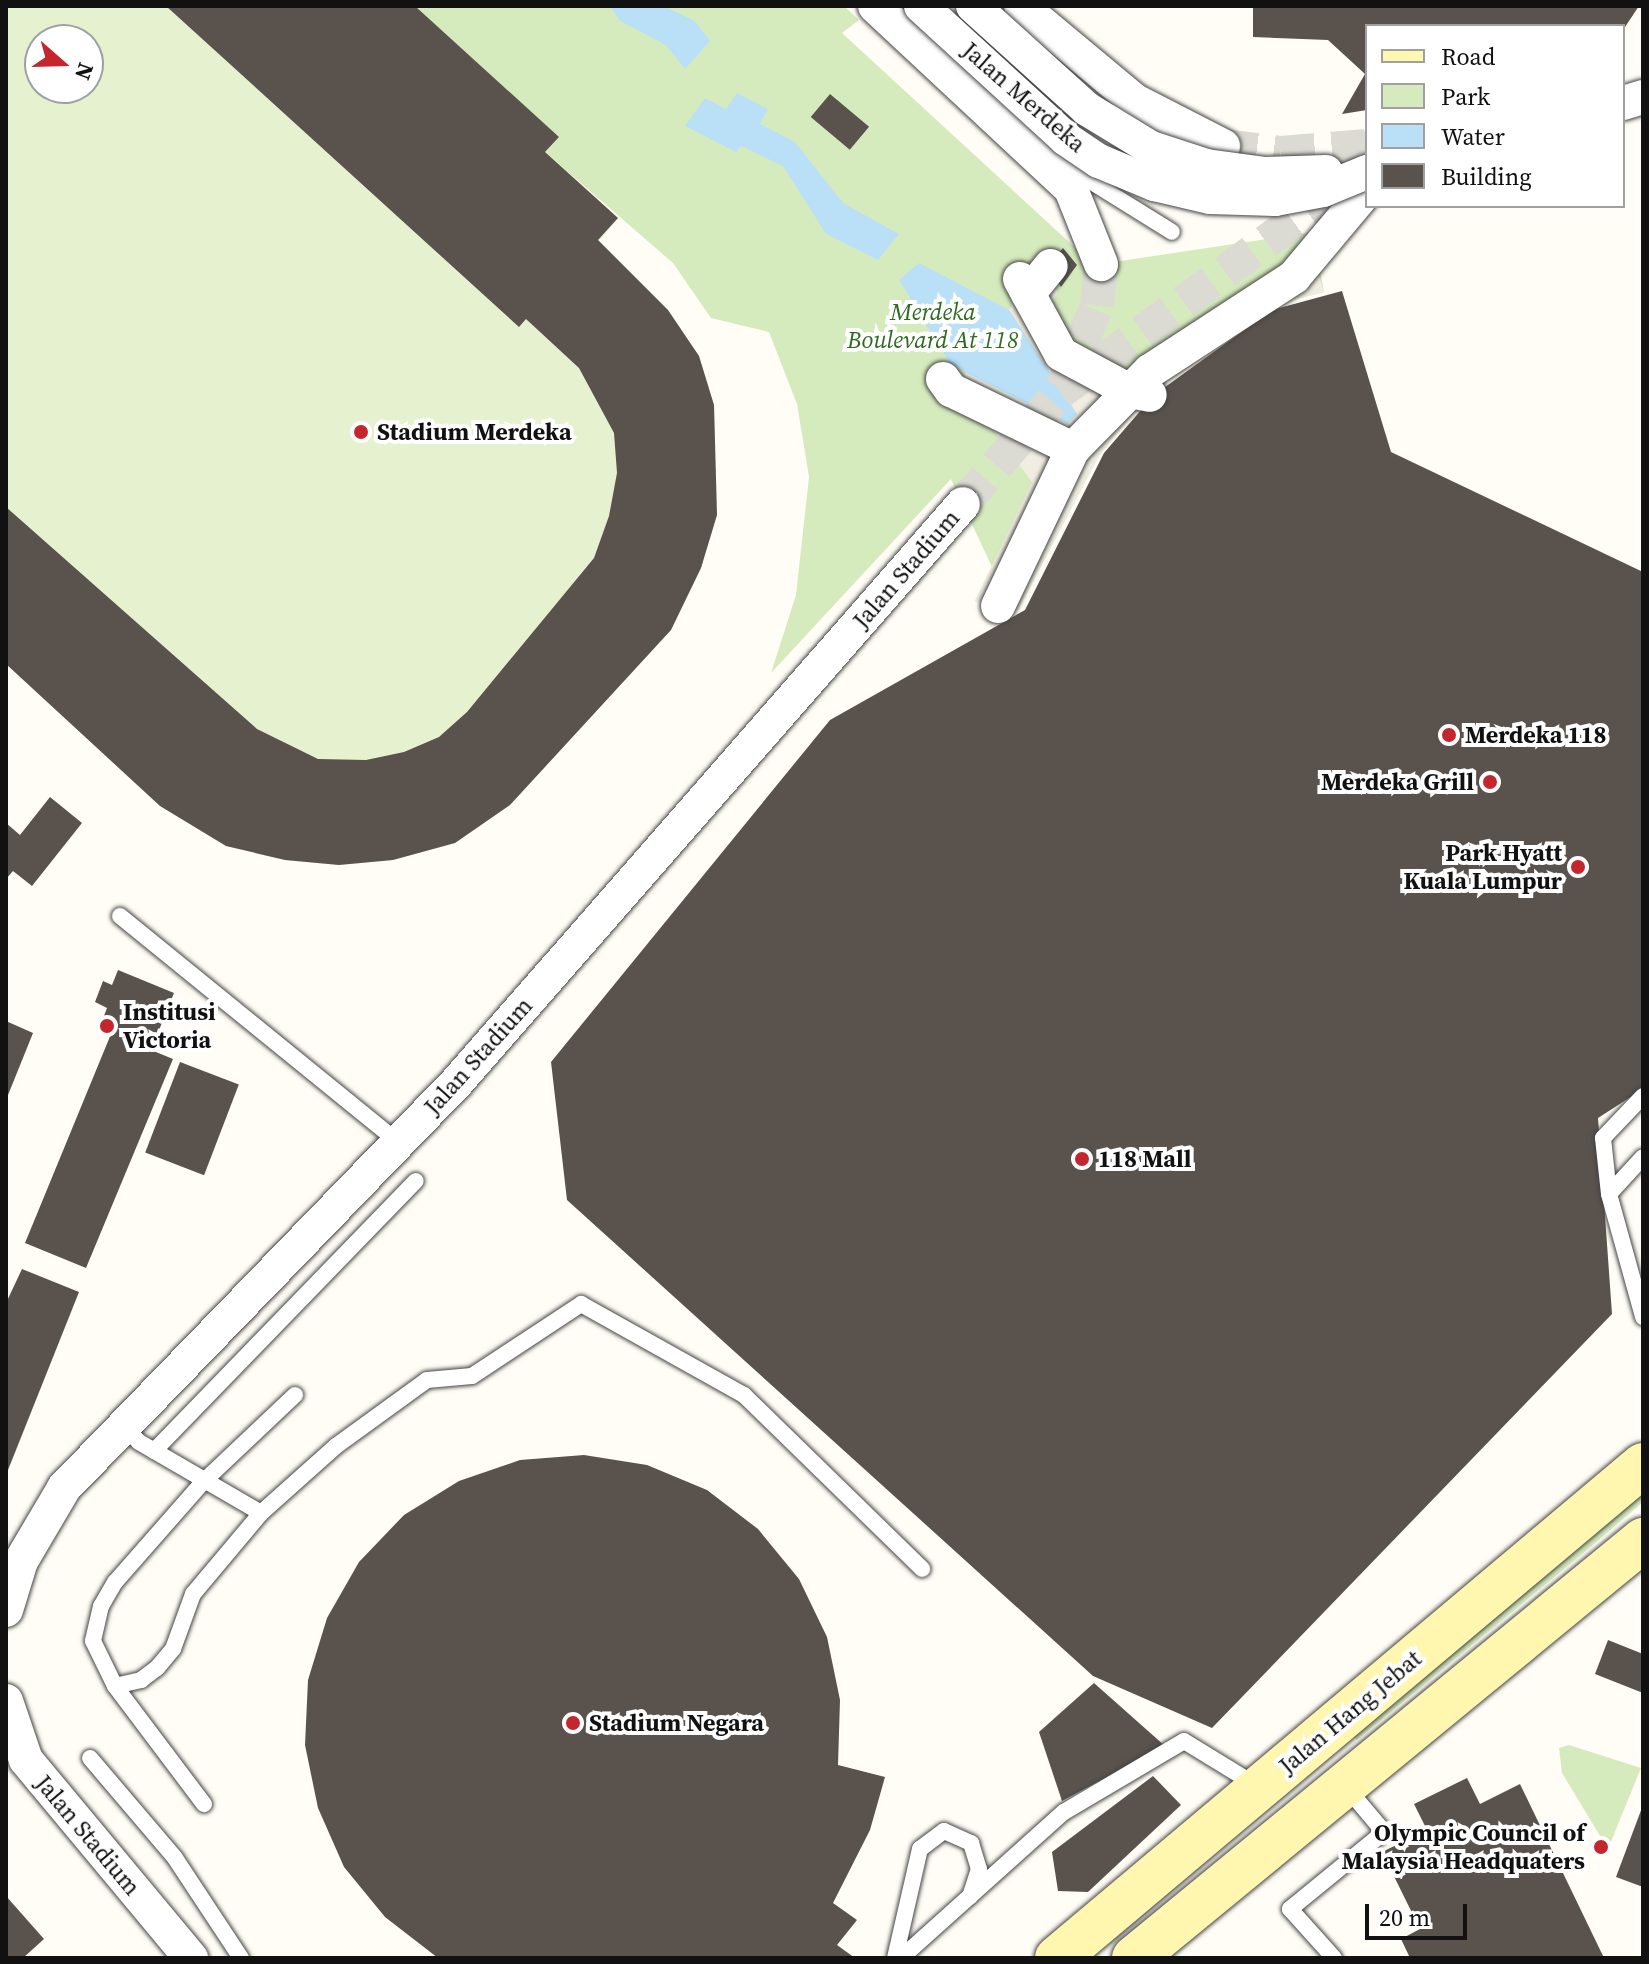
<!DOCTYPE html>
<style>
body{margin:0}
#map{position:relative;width:1649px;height:1964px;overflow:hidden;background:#fffdf5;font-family:"Source Serif 4",serif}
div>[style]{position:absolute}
.green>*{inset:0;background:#d5ebbd}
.pitch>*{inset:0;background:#e6f2cf}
.plaza>*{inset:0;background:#f1ede2}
.water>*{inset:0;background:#b9e0f7}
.building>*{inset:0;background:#5a524d;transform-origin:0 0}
.street-tunnel>*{height:34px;margin-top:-17px;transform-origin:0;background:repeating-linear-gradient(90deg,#dbdad3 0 34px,transparent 0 51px)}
.roads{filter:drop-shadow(0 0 2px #444) drop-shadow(0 0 2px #444)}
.lane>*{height:16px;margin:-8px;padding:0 8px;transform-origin:8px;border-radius:8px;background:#fff}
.street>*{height:34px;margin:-17px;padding:0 17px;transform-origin:17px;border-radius:17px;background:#fff}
.secondary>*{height:44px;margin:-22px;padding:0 22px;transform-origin:22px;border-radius:22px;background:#fff6b0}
.bridges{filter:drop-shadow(0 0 2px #444) drop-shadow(0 0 2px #444)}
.street-bridge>*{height:34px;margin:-17px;padding:0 17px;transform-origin:17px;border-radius:17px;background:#fff}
.dots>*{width:22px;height:22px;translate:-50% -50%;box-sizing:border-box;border:4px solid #fff;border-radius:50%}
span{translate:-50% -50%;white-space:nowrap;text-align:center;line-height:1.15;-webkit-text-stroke:8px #fff;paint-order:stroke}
.street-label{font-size:24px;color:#111}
.park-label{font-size:24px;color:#2f6b1f;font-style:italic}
.poi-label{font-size:24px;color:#111;font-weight:700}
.left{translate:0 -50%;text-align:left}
.right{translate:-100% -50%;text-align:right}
.frame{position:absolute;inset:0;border:8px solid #111;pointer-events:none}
.legend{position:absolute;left:1365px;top:24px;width:260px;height:184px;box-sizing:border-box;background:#fff;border:2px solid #a0a0a0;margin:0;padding:10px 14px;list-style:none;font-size:24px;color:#111}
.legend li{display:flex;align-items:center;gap:16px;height:40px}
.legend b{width:40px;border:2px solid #a0a0a0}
.north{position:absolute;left:24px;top:24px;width:80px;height:80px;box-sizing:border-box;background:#fff;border:2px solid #a0a0a0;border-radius:50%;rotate:110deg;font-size:22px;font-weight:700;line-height:32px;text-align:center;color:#111}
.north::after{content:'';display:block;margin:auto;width:28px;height:36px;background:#c4262e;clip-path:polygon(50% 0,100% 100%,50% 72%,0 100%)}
.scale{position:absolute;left:1365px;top:1904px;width:102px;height:36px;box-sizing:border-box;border:4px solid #111;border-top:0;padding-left:10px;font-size:24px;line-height:28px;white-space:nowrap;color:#111;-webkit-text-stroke:6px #fff;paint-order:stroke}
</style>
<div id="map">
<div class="green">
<div style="clip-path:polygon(415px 6px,844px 6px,859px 20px,842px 33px,1094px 265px,1313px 232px,1324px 292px,1273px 305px,1148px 395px,1100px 454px,1018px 610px,975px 601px,992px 567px,951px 479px,771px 673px,796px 595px,809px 477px,797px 404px,769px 332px,711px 318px,673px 263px,545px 152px,558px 137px)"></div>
<div style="clip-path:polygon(1643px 1484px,1643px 1502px,1587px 1550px,1357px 1740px,1348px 1731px)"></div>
<div style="clip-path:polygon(1569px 1745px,1641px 1768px,1608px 1849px,1562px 1773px,1559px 1748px)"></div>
</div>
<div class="pitch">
<div style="clip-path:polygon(evenodd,6px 6px,415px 6px,559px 137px,546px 152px,618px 218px,599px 241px,668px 310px,699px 356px,714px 405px,717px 515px,701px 568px,671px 630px,510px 805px,455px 843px,393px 860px,339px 865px,285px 860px,226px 846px,160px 806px,6px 664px,6px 6px,40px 40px,88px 40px,88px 88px,40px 88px,40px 40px)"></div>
</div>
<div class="plaza">
<div style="clip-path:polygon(1280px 271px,1318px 273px,1324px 292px,1273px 305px,1148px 395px,1100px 454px,1018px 610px,975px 601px,1032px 482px,995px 432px,945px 398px,967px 372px,1067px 424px,1077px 414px,1009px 310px,1023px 285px,1045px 274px,1058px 292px,1047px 310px,1069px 347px,1124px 371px)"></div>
</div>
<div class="water">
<div style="clip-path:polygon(610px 6px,664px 6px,695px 21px,710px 41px,685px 69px,666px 45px,620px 21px)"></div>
<div style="clip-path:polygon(737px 93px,768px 109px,760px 124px,795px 142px,843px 203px,899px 234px,878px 260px,826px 234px,783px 166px,741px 146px,736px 152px,685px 126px,705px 98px,726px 109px)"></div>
<div style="clip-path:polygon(919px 263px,1009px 310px,1077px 414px,1067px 424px,951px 365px,899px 280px)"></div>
</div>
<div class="building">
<div style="clip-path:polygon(166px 6px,415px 6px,559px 137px,545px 152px,618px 218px,598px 240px,668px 310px,699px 356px,714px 405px,717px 515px,701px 568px,671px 630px,510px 805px,455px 843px,393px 860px,339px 865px,285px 860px,226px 846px,160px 806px,6px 664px,6px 507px,257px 729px,318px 759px,366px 760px,404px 752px,439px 737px,467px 712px,594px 558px,609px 516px,617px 473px,614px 433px,579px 368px,526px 319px,519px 327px)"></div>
<div style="clip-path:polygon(1253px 6px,1639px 6px,1623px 30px,1367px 26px,1367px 110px,1342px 114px,1365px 74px,1328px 40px,1253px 37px)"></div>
<div style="left:830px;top:94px;width:51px;height:30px;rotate:40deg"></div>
<div style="clip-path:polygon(1063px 248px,1077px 265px,1061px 287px,1047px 267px)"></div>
<div style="clip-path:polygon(1342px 291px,1391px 452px,1643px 572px,1643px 1089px,1598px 1118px,1612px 1314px,1212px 1728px,1093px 1676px,567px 1200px,551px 1062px,830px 720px,1025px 610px,1104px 453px,1154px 395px,1272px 310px)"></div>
<div style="clip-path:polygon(50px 797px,82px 823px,32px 886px,13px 871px,6px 879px,6px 823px,20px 835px)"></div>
<div style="clip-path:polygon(118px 970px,174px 993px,151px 1050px,173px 1059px,86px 1268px,25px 1243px,111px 1034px,99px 1029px,107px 1008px,95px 1002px,103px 981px,112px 985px)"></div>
<div style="clip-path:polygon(6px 1021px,33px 1033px,6px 1100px)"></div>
<div style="left:180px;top:1062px;width:63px;height:97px;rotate:21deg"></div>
<div style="clip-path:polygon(22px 1269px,79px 1292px,6px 1475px,6px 1303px)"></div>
<div style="clip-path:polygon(584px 1455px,647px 1465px,707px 1490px,758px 1529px,799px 1579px,827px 1637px,840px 1700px,838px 1765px,885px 1777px,870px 1830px,833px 1903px,857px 1920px,837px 1945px,855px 1958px,438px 1958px,385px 1917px,344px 1867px,318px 1808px,305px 1745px,308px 1680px,327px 1618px,359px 1562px,404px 1515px,459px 1481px,520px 1460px)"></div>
<div style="clip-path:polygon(1608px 1640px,1643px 1654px,1643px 1693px,1595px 1674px)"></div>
<div style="clip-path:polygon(1094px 1683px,1165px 1746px,1062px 1801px,1039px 1732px)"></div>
<div style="clip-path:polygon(1153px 1776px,1181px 1805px,1088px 1892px,1058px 1891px,1052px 1852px)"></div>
<div style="clip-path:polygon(1467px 1778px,1480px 1804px,1520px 1784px,1604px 1958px,1410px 1958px,1401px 1939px,1420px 1929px,1382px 1852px,1427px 1830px,1414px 1804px)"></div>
<div style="clip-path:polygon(1643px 1805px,1643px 1887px,1616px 1877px)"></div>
<div style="clip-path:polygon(6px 1896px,44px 1939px,23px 1958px,6px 1958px)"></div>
</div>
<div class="street-tunnel">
<div style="left:1223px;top:146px;width:58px;rotate:6.9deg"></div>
<div style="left:1281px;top:153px;width:86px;rotate:-4.7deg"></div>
<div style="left:1062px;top:388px;width:89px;rotate:-66.9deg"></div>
<div style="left:1097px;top:306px;width:42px;rotate:-84.6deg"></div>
<div style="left:963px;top:504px;width:148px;rotate:-49.1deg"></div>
<div style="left:1060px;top:392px;width:361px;rotate:-36.1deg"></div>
</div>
<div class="roads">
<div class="lane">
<div style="left:1058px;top:161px;width:134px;rotate:31.9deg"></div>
<div style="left:120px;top:916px;width:360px;rotate:39.1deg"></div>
<div style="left:1643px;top:1096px;width:58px;rotate:133.6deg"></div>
<div style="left:1603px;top:1138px;width:56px;rotate:83.9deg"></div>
<div style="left:1609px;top:1194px;width:128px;rotate:74.5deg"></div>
<div style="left:1609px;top:1194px;width:50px;rotate:-47.4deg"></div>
<div style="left:295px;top:1395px;width:127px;rotate:136.6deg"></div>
<div style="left:203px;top:1482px;width:133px;rotate:131.3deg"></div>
<div style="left:115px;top:1582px;width:28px;rotate:120deg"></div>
<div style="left:101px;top:1606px;width:36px;rotate:103deg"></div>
<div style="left:93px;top:1641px;width:50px;rotate:63.9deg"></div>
<div style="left:115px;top:1686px;width:27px;rotate:-13deg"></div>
<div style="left:141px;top:1680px;width:20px;rotate:-37deg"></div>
<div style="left:157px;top:1668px;width:25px;rotate:-50deg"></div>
<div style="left:173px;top:1649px;width:59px;rotate:-70deg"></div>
<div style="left:193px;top:1594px;width:106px;rotate:-50deg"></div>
<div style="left:261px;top:1513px;width:101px;rotate:-41.8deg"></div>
<div style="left:336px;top:1446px;width:112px;rotate:-36deg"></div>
<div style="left:427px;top:1380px;width:45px;rotate:-5.1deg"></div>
<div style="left:472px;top:1376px;width:131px;rotate:-33.4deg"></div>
<div style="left:581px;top:1304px;width:187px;rotate:29.2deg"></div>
<div style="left:744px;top:1395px;width:249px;rotate:44.3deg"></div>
<div style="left:124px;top:1426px;width:22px;rotate:47deg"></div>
<div style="left:139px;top:1442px;width:141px;rotate:30.2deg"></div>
<div style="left:154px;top:1451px;width:376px;rotate:-45.9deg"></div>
<div style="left:115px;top:1686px;width:148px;rotate:53deg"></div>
<div style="left:90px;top:1758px;width:131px;rotate:49.6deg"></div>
<div style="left:175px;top:1858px;width:120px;rotate:56.6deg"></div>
<div style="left:895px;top:1958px;width:112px;rotate:-77.1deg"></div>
<div style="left:920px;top:1849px;width:30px;rotate:-37deg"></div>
<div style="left:944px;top:1831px;width:30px;rotate:24deg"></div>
<div style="left:971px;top:1843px;width:27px;rotate:73deg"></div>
<div style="left:979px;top:1869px;width:29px;rotate:108deg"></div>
<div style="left:901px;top:1958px;width:219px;rotate:-41.9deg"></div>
<div style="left:1064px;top:1812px;width:139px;rotate:-30.6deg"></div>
<div style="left:1184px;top:1741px;width:88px;rotate:31.5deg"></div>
<div style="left:1334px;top:1958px;width:66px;rotate:-131.9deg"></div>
<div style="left:1290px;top:1909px;width:122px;rotate:-39.3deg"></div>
<div style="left:1384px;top:1832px;width:57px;rotate:-130.1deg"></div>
</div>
<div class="street">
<div style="left:875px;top:6px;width:268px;rotate:43deg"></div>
<div style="left:1071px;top:189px;width:81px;rotate:68.2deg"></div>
<div style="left:1021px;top:6px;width:148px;rotate:39.8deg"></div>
<div style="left:1135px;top:101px;width:99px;rotate:27.1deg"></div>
<div style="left:1623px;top:103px;width:21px;rotate:-17deg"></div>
<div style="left:1020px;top:279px;width:85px;rotate:61.3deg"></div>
<div style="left:1061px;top:354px;width:78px;rotate:28.2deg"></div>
<div style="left:1130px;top:391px;width:20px;rotate:11deg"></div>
<div style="left:1028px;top:294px;width:36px;rotate:-51deg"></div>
<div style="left:943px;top:379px;width:14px;rotate:54deg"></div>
<div style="left:951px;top:390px;width:136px;rotate:25.8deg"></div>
<div style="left:998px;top:606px;width:174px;rotate:-64.5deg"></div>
<div style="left:1073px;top:449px;width:110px;rotate:-45.4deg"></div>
<div style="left:1150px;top:371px;width:172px;rotate:-33.1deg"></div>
<div style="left:1294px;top:277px;width:114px;rotate:-50deg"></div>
<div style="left:6px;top:1610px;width:51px;rotate:-73deg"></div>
<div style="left:21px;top:1561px;width:85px;rotate:-59.5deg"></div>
<div style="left:64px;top:1488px;width:565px;rotate:-45.93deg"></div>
<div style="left:457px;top:1082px;width:768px;rotate:-48.8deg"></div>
<div style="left:6px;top:1701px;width:62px;rotate:71.3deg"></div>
<div style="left:26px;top:1760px;width:258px;rotate:50.2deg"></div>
</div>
<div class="secondary">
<div style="left:1057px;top:1958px;width:766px;rotate:-40.07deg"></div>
<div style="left:1134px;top:1958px;width:659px;rotate:-39.39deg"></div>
</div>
</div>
<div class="bridges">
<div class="street-bridge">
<div style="left:921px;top:6px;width:197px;rotate:42.5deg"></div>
<div style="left:1066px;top:139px;width:40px;rotate:34deg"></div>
<div style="left:1099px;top:161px;width:60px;rotate:22.7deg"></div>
<div style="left:1154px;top:184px;width:57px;rotate:13.1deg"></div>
<div style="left:1210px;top:197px;width:65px;rotate:1.8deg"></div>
<div style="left:1275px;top:199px;width:49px;rotate:-10.6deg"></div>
<div style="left:1323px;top:190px;width:48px;rotate:-22.2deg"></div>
<div style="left:973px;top:6px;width:154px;rotate:42.1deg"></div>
<div style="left:1087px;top:109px;width:75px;rotate:31.4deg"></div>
<div style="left:1151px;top:148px;width:58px;rotate:18.1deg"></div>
<div style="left:1206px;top:166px;width:60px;rotate:7.7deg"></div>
<div style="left:1265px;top:174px;width:61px;rotate:-1.9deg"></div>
</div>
</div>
<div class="dots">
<div style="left:361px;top:432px;background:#c4262e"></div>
<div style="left:1449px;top:735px;background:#c4262e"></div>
<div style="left:1490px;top:782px;background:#c4262e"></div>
<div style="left:1578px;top:867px;background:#c4262e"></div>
<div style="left:107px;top:1026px;background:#c4262e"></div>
<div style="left:1082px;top:1159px;background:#c4262e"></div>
<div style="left:573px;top:1723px;background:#c4262e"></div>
<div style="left:1601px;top:1847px;background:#c4262e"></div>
</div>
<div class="street-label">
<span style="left:1024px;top:97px;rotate:41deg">Jalan Merdeka</span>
<span style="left:906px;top:569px;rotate:-49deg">Jalan Stadium</span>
<span style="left:478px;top:1056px;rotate:-48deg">Jalan Stadium</span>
<span style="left:1350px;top:1712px;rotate:-40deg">Jalan Hang Jebat</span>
<span style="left:88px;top:1835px;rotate:50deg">Jalan Stadium</span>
</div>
<div class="park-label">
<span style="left:933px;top:326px">Merdeka<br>Boulevard At 118</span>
</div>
<div class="poi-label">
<span class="left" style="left:377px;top:432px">Stadium Merdeka</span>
<span class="left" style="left:1465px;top:735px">Merdeka 118</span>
<span class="right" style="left:1474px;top:782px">Merdeka Grill</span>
<span class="right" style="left:1562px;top:867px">Park Hyatt<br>Kuala Lumpur</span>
<span class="left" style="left:123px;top:1026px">Institusi<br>Victoria</span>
<span class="left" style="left:1098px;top:1159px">118 Mall</span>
<span class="left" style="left:589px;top:1723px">Stadium Negara</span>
<span class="right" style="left:1585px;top:1847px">Olympic Council of<br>Malaysia Headquaters</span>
</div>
<div class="frame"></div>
<ul class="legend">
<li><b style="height:10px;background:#fff6b0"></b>Road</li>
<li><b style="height:22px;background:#d5ebbd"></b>Park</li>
<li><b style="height:22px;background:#b9e0f7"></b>Water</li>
<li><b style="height:22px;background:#5a524d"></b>Building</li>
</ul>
<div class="north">N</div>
<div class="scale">20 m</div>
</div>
